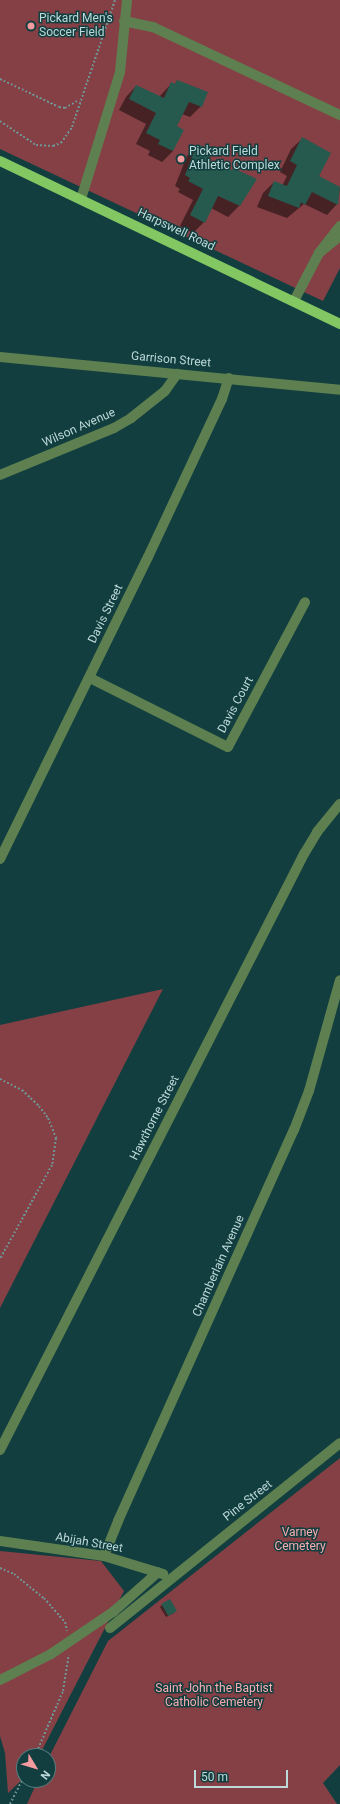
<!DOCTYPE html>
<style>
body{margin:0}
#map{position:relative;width:340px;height:1804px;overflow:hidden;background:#123e3f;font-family:Roboto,sans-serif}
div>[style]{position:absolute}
.green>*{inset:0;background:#844045}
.shadow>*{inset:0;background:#0007}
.building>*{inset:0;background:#275a4f;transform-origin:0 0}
.path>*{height:2px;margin-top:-1px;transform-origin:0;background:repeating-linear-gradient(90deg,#709393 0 2px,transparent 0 4px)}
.minor>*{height:10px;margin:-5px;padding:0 5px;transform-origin:5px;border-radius:5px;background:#5e8050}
.major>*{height:10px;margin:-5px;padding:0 5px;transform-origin:5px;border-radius:5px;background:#82c761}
.dots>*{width:11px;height:11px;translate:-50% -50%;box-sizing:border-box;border:2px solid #123e3f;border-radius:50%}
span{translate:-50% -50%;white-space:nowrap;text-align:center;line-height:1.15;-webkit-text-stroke:3px #123e3f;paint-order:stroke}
.poi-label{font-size:12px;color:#bdd9d9}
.left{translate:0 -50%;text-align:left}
.street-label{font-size:12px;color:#bdd9d9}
.park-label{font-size:12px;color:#f8acaf}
.north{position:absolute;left:16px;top:1748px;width:40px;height:40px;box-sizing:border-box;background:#123e3f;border:1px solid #567c7d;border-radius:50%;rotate:128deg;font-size:11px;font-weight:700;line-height:16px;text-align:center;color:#bdd9d9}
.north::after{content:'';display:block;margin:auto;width:14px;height:18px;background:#f49b9f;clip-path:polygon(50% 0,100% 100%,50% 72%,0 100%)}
.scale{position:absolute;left:194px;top:1770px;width:94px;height:18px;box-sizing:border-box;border:2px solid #bdd9d9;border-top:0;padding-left:5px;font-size:12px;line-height:14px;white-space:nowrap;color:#bdd9d9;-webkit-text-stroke:3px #123e3f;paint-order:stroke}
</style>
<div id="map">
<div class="green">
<div style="clip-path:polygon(0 0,340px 0,340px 268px,323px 301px,0 149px)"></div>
<div style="clip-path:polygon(163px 989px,0 1308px,0 1025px)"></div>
<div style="clip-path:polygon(340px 1458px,340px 1765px,323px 1783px,337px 1804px,27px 1804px,38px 1780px,48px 1780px,48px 1759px,108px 1641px)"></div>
<div style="clip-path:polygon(0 1551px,101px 1561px,124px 1591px,39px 1756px,24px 1756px,24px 1778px,8px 1793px,5px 1753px,0 1736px)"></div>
</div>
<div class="shadow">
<div style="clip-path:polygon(177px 81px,201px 106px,190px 117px,182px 114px,176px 127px,173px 151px,162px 162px,148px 155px,150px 151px,136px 144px,146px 124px,119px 110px,126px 97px,136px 86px,159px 97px,171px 84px,174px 85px)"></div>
<div style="clip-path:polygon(302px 139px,317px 177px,340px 188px,337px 204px,327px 215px,304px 204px,287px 218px,257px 207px,263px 193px,274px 182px,282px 186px,287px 176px,280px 172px,291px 149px)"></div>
<div style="clip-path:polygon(198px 145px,206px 163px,255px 180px,239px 206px,228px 217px,211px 208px,204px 222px,193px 233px,180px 226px,193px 200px,178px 192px,180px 189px,175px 186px,187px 156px)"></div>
<div style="clip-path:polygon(162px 1605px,174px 1613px,166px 1617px,160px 1607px)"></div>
</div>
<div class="building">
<div style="clip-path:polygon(177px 80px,208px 92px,202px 107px,189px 102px,177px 126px,184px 130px,173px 151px,158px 144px,160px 140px,146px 133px,156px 113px,129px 99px,136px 85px,164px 98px,171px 82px,175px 84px)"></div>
<div style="clip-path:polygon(302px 137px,331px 153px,319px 176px,340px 187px,338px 205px,312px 192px,305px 205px,301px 202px,299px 208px,268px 196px,274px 181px,287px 186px,297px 165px,290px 161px)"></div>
<div style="clip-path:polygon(197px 144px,213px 150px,207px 162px,222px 169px,223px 166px,232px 170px,233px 168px,257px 179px,240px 206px,218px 196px,205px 223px,190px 215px,203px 189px,188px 181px,190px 178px,185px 175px)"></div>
<div style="left:170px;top:1599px;width:14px;height:10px;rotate:60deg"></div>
</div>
<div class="path">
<div style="left:0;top:79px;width:65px;rotate:25.4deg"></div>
<div style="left:59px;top:107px;width:6px;rotate:9deg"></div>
<div style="left:65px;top:108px;width:16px;rotate:-30deg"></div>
<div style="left:0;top:121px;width:43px;rotate:33.7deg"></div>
<div style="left:36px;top:145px;width:17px;rotate:3deg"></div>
<div style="left:53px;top:146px;width:9px;rotate:-21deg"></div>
<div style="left:61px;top:143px;width:19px;rotate:-55deg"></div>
<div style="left:72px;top:127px;width:134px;rotate:-71.3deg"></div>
<div style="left:0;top:1079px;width:25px;rotate:27deg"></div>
<div style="left:22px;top:1090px;width:23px;rotate:43deg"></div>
<div style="left:39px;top:1106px;width:15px;rotate:53deg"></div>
<div style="left:48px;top:1118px;width:22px;rotate:68deg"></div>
<div style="left:56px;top:1138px;width:27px;rotate:98deg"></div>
<div style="left:52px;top:1165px;width:107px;rotate:119deg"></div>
<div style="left:0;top:1568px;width:15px;rotate:23deg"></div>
<div style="left:14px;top:1574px;width:38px;rotate:39deg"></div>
<div style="left:44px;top:1598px;width:32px;rotate:49deg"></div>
<div style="left:65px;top:1622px;width:9px;rotate:77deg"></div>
<div style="left:35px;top:1756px;width:71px;rotate:-66.7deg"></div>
<div style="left:63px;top:1691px;width:36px;rotate:-81deg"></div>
<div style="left:10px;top:1804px;width:30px;rotate:-63deg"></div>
</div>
<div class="minor">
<div style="left:124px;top:21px;width:30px;rotate:12deg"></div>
<div style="left:153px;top:27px;width:207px;rotate:25.2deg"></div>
<div style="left:81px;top:199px;width:133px;rotate:-72.9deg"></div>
<div style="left:120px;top:72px;width:72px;rotate:-84.4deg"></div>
<div style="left:340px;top:226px;width:34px;rotate:128deg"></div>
<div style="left:319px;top:253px;width:27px;rotate:-39deg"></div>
<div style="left:294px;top:301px;width:54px;rotate:-62.5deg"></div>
<div style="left:0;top:357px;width:342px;rotate:5.5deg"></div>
<div style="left:0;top:475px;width:123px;rotate:-22.4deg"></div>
<div style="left:114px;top:428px;width:20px;rotate:-30deg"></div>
<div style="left:131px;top:418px;width:43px;rotate:-38.5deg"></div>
<div style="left:165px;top:391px;width:21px;rotate:-55deg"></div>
<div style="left:90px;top:678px;width:154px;rotate:26.6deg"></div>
<div style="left:228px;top:747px;width:164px;rotate:-62deg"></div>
<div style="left:0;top:859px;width:336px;rotate:-63.9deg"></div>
<div style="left:148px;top:557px;width:174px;rotate:-64.9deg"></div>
<div style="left:222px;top:399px;width:22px;rotate:-72deg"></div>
<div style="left:0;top:1450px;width:669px;rotate:-62.98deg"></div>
<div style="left:304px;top:854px;width:26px;rotate:-59deg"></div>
<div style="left:317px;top:832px;width:36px;rotate:-51deg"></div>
<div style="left:0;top:1541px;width:105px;rotate:8.2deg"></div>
<div style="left:104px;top:1556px;width:62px;rotate:17deg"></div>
<div style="left:104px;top:1556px;width:38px;rotate:-68deg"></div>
<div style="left:118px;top:1521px;width:429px;rotate:-65.8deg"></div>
<div style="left:294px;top:1130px;width:42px;rotate:-69deg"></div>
<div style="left:309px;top:1091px;width:115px;rotate:-74.4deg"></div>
<div style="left:110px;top:1628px;width:295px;rotate:-38.8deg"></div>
<div style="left:0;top:1680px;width:57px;rotate:-27deg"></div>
<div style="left:51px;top:1654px;width:75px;rotate:-34.1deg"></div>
<div style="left:113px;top:1612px;width:60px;rotate:-41.6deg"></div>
</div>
<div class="major">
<div style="left:0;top:161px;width:377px;rotate:25.6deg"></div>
</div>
<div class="dots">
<div style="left:31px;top:26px;background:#f49b9f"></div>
<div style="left:181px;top:159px;background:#f49b9f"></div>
</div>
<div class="poi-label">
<span class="left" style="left:39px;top:26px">Pickard Men's<br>Soccer Field</span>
<span class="left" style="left:189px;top:159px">Pickard Field<br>Athletic Complex</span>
</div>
<div class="street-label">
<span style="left:176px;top:230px;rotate:25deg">Harpswell Road</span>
<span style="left:171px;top:360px;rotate:5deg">Garrison Street</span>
<span style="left:79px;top:428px;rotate:-24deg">Wilson Avenue</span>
<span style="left:106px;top:614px;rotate:-64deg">Davis Street</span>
<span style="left:236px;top:705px;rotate:-62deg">Davis Court</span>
<span style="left:155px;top:1118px;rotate:-63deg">Hawthorne Street</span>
<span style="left:219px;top:1266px;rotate:-66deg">Chamberlain Avenue</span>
<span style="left:248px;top:1501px;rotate:-38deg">Pine Street</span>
<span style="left:89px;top:1543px;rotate:10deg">Abijah Street</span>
</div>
<div class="park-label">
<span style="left:300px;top:1540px">Varney<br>Cemetery</span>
<span style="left:214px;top:1696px">Saint John the Baptist<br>Catholic Cemetery</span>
</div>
<div class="north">N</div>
<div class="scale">50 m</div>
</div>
